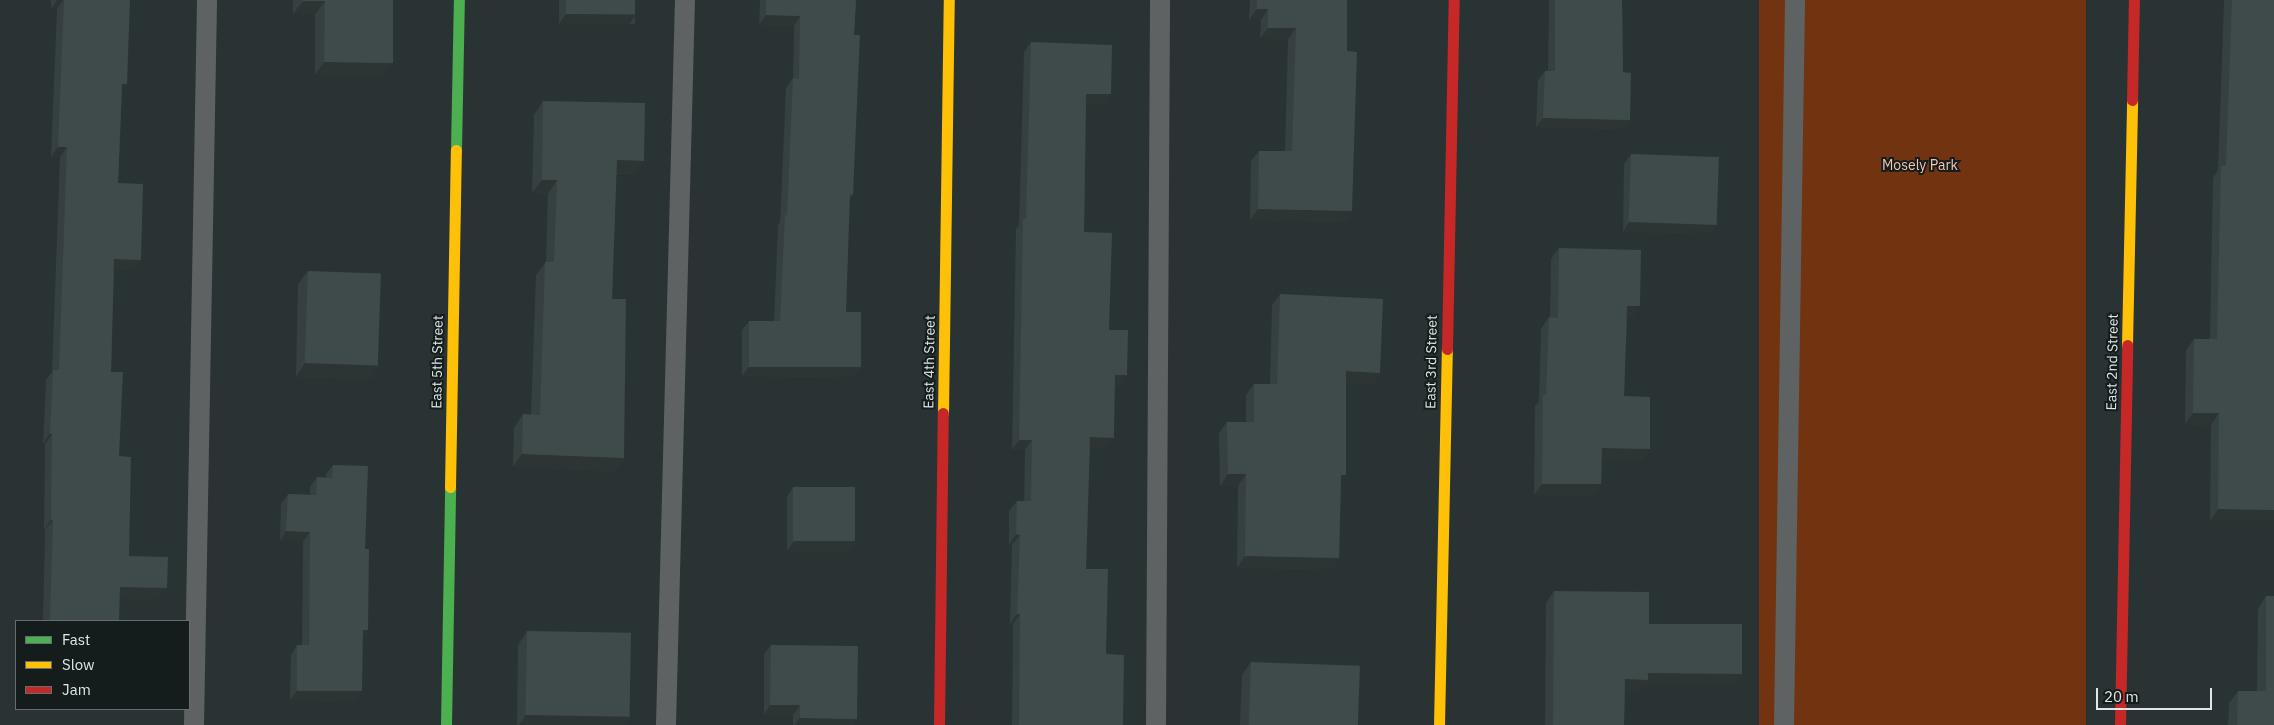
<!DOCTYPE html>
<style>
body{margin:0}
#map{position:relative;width:2274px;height:725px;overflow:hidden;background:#2a3333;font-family:"IBM Plex Sans",sans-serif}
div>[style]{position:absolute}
.green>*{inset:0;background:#723410;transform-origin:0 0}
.lane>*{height:20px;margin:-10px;padding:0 10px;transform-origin:10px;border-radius:10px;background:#5f6262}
.fast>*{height:11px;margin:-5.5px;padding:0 5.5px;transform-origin:5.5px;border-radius:5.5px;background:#4caf50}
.slow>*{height:11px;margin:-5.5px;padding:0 5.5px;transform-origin:5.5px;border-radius:5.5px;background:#ffc107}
.jam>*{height:11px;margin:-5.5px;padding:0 5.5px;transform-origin:5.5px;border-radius:5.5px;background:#c62828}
.wall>*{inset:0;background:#364040;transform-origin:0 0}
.shaded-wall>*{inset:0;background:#2c3434}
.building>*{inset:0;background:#3f4a4a;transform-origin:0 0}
span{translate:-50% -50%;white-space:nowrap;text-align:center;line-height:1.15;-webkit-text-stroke:4px #151c1c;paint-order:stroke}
.park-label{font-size:14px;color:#f4c7b3}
.street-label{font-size:14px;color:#dee8e8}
.legend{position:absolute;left:15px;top:620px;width:175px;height:90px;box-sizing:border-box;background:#151c1c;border:1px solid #656e6e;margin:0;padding:6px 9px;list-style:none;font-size:15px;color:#dee8e8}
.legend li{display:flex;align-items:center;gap:10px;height:25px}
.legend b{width:25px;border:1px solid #656e6e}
.scale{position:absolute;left:2096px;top:688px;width:116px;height:22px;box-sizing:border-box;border:2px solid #dee8e8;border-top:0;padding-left:6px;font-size:15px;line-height:18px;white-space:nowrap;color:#dee8e8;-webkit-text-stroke:4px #151c1c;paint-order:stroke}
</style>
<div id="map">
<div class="green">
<div style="left:1759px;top:0;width:327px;height:725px"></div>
</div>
<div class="lane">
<div style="left:194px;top:725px;width:725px;rotate:-88.97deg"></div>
<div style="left:666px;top:725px;width:725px;rotate:-88.5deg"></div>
<div style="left:1156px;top:725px;width:725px;rotate:-89.68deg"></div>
<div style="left:1784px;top:725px;width:725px;rotate:-89.13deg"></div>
</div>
<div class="fast">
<div style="left:456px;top:150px;width:150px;rotate:-88.9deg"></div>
<div style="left:446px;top:725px;width:238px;rotate:-89deg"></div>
</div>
<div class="slow">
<div style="left:2127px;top:345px;width:245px;rotate:-88.8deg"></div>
<div style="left:943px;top:413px;width:413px;rotate:-89.2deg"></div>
<div style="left:450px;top:487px;width:337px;rotate:-89deg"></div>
<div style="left:1439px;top:725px;width:376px;rotate:-88.8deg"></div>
</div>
<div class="jam">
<div style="left:2132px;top:100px;width:100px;rotate:-88.9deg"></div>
<div style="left:1447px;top:349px;width:349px;rotate:-88.9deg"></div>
<div style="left:939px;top:725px;width:312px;rotate:-89.3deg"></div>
<div style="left:2120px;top:725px;width:380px;rotate:-88.9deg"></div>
</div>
<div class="wall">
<div style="clip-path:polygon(51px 0,130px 0,122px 92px,118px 183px,133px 270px,114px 270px,111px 372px,129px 556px,159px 599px,119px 598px,119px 621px,43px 621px,45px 530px,44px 530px,45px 444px,43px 444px,46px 380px,52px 372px,60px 157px,51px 157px,57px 9px,51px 9px)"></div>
<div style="clip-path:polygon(293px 0,393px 0,384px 76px,315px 75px,315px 14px,293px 14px)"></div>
<div style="left:559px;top:0;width:76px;height:24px"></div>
<div style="clip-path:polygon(760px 0,856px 0,854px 35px,853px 194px,849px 199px,846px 312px,861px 367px,854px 377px,742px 376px,742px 330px,749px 321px,774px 321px,778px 225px,780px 222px,786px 88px,793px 78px,794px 26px,759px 25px)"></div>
<div style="clip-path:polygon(1250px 0,1347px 0,1347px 51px,1352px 211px,1345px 222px,1250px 220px,1251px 161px,1259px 151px,1285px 151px,1288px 39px,1260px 38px,1261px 20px,1249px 20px)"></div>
<div style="clip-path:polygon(1549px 0,1622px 0,1623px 72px,1630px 120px,1623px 129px,1536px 127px,1538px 80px,1545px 71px,1548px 71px)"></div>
<div style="clip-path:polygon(2224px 0,2274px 0,2274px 521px,2210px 521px,2211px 425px,2185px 424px,2186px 350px,2194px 339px,2210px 339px,2213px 178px,2218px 170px)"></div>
<div style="clip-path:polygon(1031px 42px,1104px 105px,1086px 104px,1084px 232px,1109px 330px,1127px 375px,1119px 386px,1115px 386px,1107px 448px,1090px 447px,1086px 569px,1123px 725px,1012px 725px,1013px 624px,1010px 624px,1012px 545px,1009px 545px,1009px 511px,1017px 501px,1024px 501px,1025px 450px,1012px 450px,1016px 229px,1019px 225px,1024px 52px)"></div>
<div style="clip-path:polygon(543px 101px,635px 174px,616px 174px,612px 299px,624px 458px,615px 471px,513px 467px,514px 428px,523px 414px,531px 415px,536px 275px,546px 262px,548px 194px,532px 193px,534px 115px)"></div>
<div style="clip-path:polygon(1631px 154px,1718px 224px,1711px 233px,1623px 232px,1624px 164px)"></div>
<div style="clip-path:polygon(1559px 248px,1633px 317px,1627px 317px,1624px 396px,1650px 449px,1642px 460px,1602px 460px,1601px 484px,1594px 495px,1534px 495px,1535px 406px,1539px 402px,1541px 329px,1549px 317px,1550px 317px,1551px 259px)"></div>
<div style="clip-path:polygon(308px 271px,379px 365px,370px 379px,296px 377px,298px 284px)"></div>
<div style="clip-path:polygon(1280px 294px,1380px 373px,1373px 384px,1346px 383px,1341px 482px,1339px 558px,1331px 569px,1237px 568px,1238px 486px,1220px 486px,1219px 433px,1227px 422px,1246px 422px,1246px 395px,1254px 384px,1270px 384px,1272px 305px)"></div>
<div style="clip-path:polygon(333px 465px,365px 549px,368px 630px,363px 638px,355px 701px,290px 700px,291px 655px,297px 645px,302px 645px,303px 541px,280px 541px,281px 504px,288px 494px,310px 495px,310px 487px,317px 477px,326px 478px,326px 474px)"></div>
<div style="clip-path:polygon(793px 487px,855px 541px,849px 551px,787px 551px,787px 497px)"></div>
<div style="clip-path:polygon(1554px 591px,1649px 624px,1733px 685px,1645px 685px,1640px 691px,1625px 691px,1624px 725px,1545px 725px,1546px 603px)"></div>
<div style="clip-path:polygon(2266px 596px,2274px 725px,2228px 725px,2229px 703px,2238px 691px,2257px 691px,2258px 609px)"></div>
<div style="clip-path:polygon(527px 631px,631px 716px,624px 725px,517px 725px,518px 645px)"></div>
<div style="clip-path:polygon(771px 645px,857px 719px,852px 725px,793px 725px,793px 715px,764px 715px,764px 654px)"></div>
<div style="clip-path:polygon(1251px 662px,1358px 725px,1240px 725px,1242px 675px)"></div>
</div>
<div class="shaded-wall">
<div style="clip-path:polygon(57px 0,63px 0,57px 9px,51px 9px)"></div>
<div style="clip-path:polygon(303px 1px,325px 1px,315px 14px,293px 14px)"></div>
<div style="clip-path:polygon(1257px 9px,1268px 9px,1261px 20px,1249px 20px)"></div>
<div style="clip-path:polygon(566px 14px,635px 15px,629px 25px,559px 24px)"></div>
<div style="clip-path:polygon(766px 15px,800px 16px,794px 26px,759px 25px)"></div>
<div style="clip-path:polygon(1268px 28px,1296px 28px,1288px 39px,1260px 38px)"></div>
<div style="clip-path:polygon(324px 62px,393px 63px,384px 76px,315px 75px)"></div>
<div style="clip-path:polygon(122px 84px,127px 84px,120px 94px)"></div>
<div style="clip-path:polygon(1086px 94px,1111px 94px,1104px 105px,1079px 104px)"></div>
<div style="clip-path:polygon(1543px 118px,1630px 120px,1623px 129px,1536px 127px)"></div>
<div style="clip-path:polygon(58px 147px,67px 147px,60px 157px,51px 157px)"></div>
<div style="clip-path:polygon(617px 160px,644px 161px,635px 174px,607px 173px)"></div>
<div style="clip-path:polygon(542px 180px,557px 180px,548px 194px,532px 193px)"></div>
<div style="clip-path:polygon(1258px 209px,1352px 211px,1345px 222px,1250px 220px)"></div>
<div style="clip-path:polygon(1629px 222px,1718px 224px,1711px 233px,1623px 232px)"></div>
<div style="clip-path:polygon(114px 259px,141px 260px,133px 270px,107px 270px)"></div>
<div style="clip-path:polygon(1627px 306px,1640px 306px,1633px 317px,1619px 317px)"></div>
<div style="clip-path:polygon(305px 363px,379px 365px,370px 379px,296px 377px)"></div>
<div style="clip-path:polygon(749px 367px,861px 367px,854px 377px,742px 376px)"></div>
<div style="clip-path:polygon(1346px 371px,1380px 373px,1373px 384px,1338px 382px)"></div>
<div style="clip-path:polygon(1115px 375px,1127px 375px,1119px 386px,1108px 385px)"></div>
<div style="clip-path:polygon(2193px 413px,2219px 413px,2211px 425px,2185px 424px)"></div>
<div style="clip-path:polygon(50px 433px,52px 434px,45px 444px,43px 444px)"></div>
<div style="clip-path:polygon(1090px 437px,1114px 438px,1107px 448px,1083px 447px)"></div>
<div style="clip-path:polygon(1019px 440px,1032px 440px,1025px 450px,1012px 450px)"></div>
<div style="clip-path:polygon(1602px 448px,1650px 449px,1642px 460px,1594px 460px)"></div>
<div style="clip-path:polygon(522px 454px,624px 458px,615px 471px,513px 467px)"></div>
<div style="clip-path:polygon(1228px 474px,1246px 474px,1238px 486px,1220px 486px)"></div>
<div style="clip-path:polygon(1341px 475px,1346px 475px,1338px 486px)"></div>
<div style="clip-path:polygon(1542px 484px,1601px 484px,1594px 495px,1534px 495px)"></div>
<div style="clip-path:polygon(2218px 509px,2274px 510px,2274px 521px,2210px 521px)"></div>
<div style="clip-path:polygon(51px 520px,53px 520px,45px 530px,44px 530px)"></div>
<div style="clip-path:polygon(286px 531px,310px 532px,303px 541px,280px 541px)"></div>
<div style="clip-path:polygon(1016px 534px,1020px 535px,1012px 545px,1009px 545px)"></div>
<div style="clip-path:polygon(794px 541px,855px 541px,849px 551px,787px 551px)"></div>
<div style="clip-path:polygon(1245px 556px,1339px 558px,1331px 569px,1237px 568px)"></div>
<div style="clip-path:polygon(120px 587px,167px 588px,159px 599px,112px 598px)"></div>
<div style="clip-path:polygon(1017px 614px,1020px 614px,1013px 624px,1010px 624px)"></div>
<div style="clip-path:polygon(363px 630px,368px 630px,362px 640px)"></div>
<div style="clip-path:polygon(1648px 673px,1742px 674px,1733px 685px,1645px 685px,1640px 691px,1617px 691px,1625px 679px)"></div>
<div style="clip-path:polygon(297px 691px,362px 691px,355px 701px,290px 700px)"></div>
<div style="clip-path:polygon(770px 705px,800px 705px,793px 715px,764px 715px)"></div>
<div style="clip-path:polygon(526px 715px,631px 716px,624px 725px,519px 725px)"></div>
<div style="clip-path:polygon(800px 718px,857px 719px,852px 725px,795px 725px)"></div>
</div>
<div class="building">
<div style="clip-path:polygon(64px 0,130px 0,127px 84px,122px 84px,118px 183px,143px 184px,141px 260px,114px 259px,111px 372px,123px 372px,119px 456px,131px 457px,129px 556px,168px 557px,167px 588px,120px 587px,119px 621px,50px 621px,53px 520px,51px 520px,52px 434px,50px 433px,53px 370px,59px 370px,67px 147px,58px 147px)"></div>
<div style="clip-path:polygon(303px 0,393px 0,393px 63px,324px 62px,325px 1px,303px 1px)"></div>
<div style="left:566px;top:0;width:69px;height:14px"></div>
<div style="clip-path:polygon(766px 0,856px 0,854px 35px,860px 35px,853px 194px,850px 194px,846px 312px,861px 312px,861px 367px,749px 367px,749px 321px,780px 321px,785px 215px,787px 215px,793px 78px,799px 79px,800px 16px,766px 15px)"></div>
<div style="clip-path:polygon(1257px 0,1347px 0,1347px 51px,1357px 52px,1352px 211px,1258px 209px,1259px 151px,1292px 151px,1296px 28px,1268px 28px,1268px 9px,1257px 9px)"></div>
<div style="clip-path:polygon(1555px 0,1622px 0,1623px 72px,1631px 73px,1630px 120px,1543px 118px,1545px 71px,1555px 71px)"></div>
<div style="clip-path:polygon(2232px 0,2274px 0,2274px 510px,2218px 509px,2219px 413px,2193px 413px,2194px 339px,2217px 339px,2221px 166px,2226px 166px)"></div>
<div style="clip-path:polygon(1031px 42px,1112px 45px,1111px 94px,1086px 94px,1084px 232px,1112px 233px,1109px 330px,1128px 330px,1127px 375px,1115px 375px,1114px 438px,1090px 437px,1086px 569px,1108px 569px,1106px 654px,1124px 655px,1123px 725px,1019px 725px,1020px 614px,1017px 614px,1020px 535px,1016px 534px,1017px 501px,1031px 501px,1032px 440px,1019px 440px,1023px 219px,1026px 219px)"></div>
<div style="clip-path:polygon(543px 101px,645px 103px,644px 161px,617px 160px,612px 299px,626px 299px,624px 458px,522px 454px,523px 414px,540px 415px,545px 262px,554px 262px,557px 180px,542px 180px)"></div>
<div style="left:1631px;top:154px;width:88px;height:68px;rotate:2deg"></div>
<div style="clip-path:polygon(1559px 248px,1641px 250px,1640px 306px,1627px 306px,1624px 396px,1650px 397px,1650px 449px,1602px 448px,1601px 484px,1542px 484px,1543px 395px,1546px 395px,1549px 317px,1558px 318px)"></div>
<div style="left:308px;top:271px;width:73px;height:92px;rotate:2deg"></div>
<div style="clip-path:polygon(1280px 294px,1383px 299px,1380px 373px,1346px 371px,1346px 475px,1341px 475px,1339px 558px,1245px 556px,1246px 474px,1228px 474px,1227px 422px,1254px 422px,1254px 384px,1277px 384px)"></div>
<div style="clip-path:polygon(333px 465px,368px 466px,365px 549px,369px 549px,368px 630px,363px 630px,362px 691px,297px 691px,297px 645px,309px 645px,310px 532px,286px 531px,288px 494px,316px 495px,317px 477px,332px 478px)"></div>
<div style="left:793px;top:487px;width:62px;height:54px"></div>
<div style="clip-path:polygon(1554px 591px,1649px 592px,1649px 624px,1742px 624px,1742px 674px,1648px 673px,1648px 680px,1625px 679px,1624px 725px,1553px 725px)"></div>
<div style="clip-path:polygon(2266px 596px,2274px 596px,2274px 725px,2237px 725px,2238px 691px,2266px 691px)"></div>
<div style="left:527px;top:631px;width:104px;height:84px;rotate:1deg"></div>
<div style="clip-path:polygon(771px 645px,858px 646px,857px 719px,800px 718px,800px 705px,770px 705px)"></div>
<div style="left:1251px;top:662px;width:109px;height:63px;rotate:2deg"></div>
</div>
<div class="park-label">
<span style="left:1920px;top:165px">Mosely Park</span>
</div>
<div class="street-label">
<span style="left:437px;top:362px;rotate:-89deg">East 5th Street</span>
<span style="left:929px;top:362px;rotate:-89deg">East 4th Street</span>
<span style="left:1431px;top:362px;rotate:-89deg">East 3rd Street</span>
<span style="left:2112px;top:362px;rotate:-89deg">East 2nd Street</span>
</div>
<ul class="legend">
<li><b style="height:6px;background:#4caf50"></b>Fast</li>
<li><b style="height:6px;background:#ffc107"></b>Slow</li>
<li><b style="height:6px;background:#c62828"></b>Jam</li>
</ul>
<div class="scale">20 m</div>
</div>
